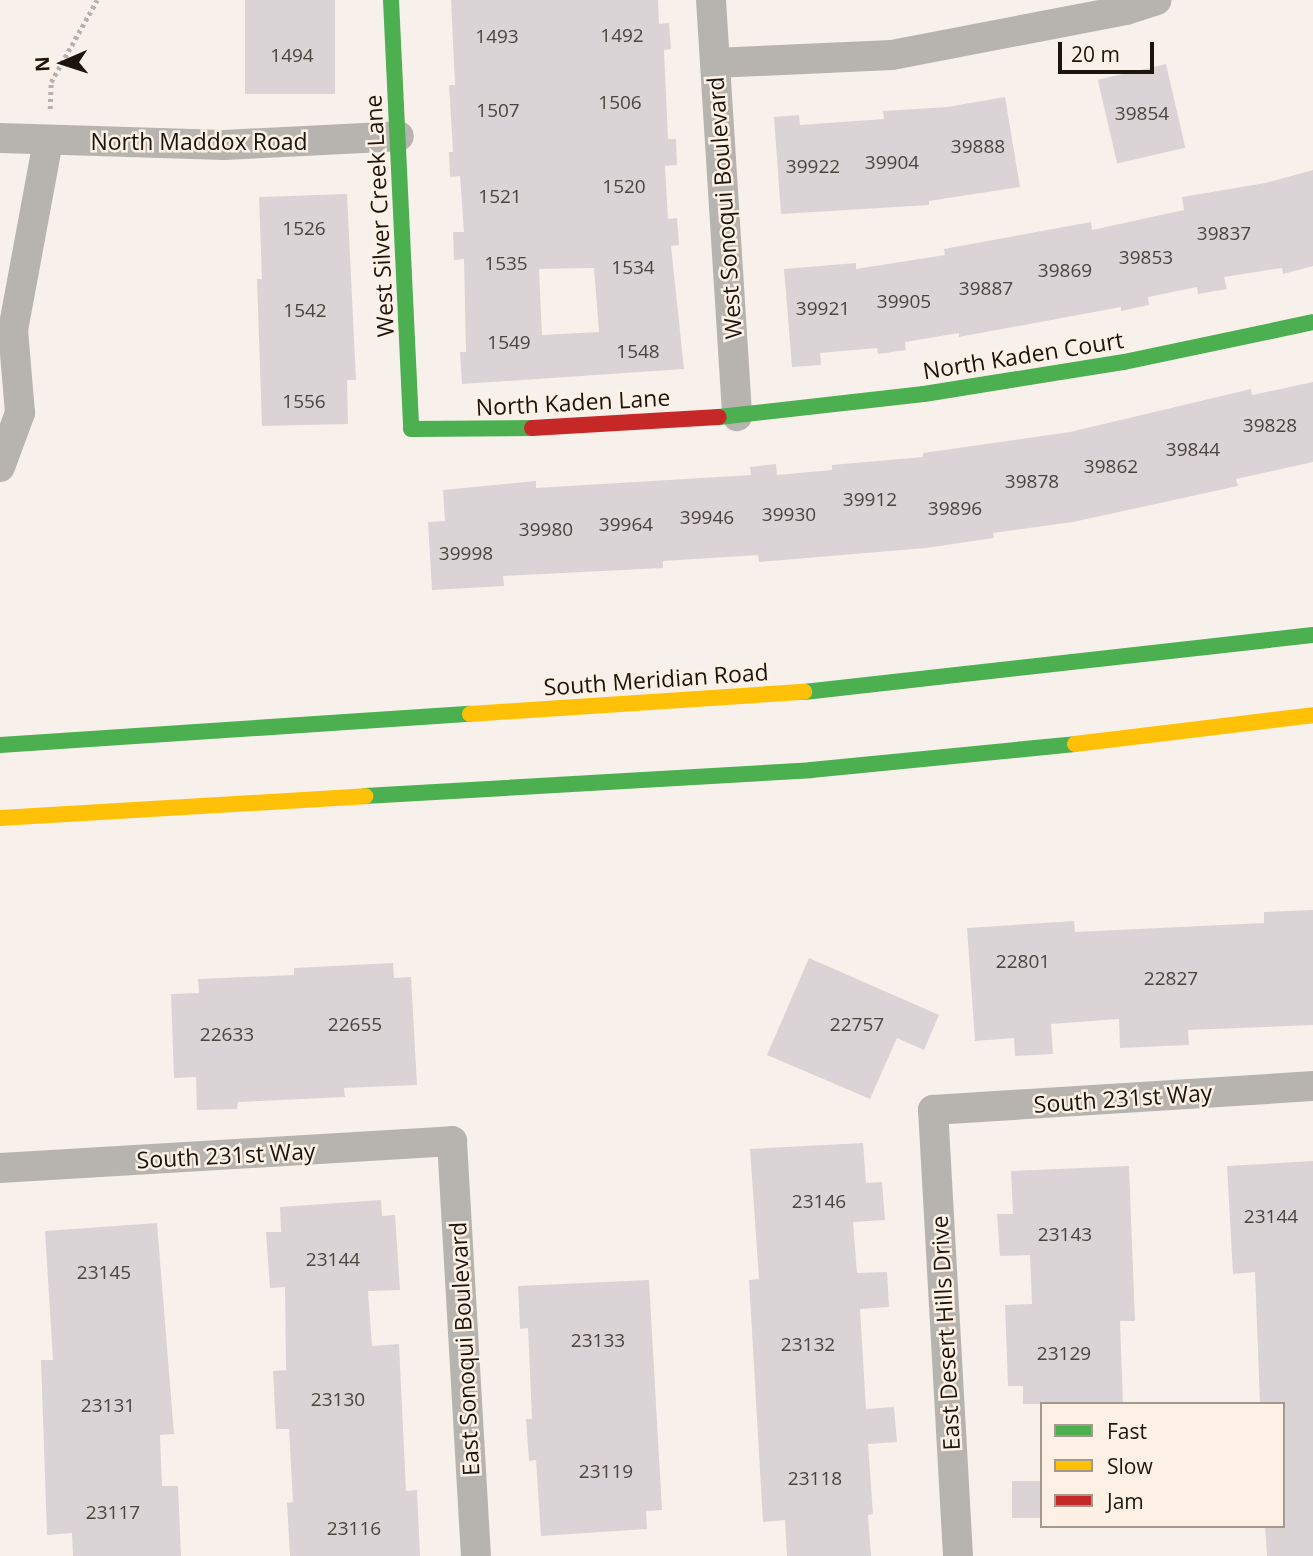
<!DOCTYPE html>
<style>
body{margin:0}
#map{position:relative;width:1313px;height:1556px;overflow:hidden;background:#f8f1eb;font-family:"Open Sans",sans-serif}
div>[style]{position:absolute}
.building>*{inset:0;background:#dad4d7;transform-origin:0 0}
.path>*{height:4.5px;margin-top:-2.25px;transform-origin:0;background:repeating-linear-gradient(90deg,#b6b2ae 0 3.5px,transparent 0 7px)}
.street>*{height:30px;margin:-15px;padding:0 15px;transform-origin:15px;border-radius:15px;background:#b7b4af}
.fast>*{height:16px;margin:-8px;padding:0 8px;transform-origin:8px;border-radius:8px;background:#4caf50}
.slow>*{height:16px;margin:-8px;padding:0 8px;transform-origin:8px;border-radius:8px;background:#ffc107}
.jam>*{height:16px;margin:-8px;padding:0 8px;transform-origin:8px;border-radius:8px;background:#c62828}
span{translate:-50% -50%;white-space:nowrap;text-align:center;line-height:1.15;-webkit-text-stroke:5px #fdf1e6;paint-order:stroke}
.number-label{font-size:19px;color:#4b4540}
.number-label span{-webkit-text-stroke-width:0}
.street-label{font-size:23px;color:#1b150e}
.legend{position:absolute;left:1040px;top:1402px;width:245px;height:126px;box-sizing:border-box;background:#fdf1e6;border:2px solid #a39990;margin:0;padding:9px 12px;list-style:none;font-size:21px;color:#1b150e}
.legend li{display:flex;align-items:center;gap:14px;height:35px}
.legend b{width:35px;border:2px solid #a39990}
.north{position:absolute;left:28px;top:28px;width:70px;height:70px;-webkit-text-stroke:5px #fdf1e6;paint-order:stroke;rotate:267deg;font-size:19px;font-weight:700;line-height:28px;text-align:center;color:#1b150e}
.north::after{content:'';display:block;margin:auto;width:24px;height:32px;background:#1b150e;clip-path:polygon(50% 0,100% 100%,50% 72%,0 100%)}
.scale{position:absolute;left:1058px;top:42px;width:96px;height:32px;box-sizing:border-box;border:4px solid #1b150e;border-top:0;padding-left:9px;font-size:21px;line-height:24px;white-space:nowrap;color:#1b150e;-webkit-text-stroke:5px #fdf1e6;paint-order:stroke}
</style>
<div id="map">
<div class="building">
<div style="left:245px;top:0;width:90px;height:94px"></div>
<div style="clip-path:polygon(evenodd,451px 0,658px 0,659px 24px,669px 23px,671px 49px,664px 50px,668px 139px,676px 139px,677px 165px,665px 166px,668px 219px,677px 218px,679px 245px,671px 246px,684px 369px,462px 384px,460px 352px,466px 352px,464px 259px,454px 260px,453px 232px,464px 232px,460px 176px,450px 177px,449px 152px,453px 152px,449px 85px,455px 85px,451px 0,594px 268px,599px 332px,542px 335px,539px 269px,594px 268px)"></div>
<div style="left:1166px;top:64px;width:86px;height:70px;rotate:77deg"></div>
<div style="clip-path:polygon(1005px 97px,1020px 187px,929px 201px,929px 205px,781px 214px,774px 117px,799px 115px,800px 125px,884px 119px,883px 111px,947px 107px)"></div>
<div style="clip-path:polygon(1313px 170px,1313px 266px,1283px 274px,1282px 268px,1224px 277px,1227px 289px,1198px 294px,1197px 287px,1148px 297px,1149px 305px,1121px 311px,1121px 307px,959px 337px,959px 333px,905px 342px,906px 350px,878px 354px,877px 348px,820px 353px,821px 365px,792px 367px,784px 269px,856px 263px,856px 269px,945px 255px,944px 249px,1091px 222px,1092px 230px,1184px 210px,1182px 197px,1265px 183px)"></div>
<div style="clip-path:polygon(347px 194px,356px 380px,347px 380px,348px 424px,262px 426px,257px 279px,262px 279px,259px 197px)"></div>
<div style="clip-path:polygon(1313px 382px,1313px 462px,1236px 479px,1238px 486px,1073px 522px,993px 533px,994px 538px,926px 548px,759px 562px,758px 555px,663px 561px,663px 568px,503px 576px,504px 586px,432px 590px,428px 522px,445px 521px,443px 490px,536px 481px,536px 488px,751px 475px,750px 467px,776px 464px,777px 475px,832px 470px,832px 465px,923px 457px,923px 453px,1070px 432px,1251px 389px,1252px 395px)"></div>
<div style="clip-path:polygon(1313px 910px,1313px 1025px,1188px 1030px,1189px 1045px,1120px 1048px,1119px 1019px,1051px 1024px,1053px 1054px,1015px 1056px,1014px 1038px,975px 1041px,967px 928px,1074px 921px,1075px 932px,1264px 923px,1264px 912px)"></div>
<div style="clip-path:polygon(809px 958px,939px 1015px,924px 1050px,897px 1038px,870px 1099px,767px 1055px)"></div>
<div style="clip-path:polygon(393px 963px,394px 978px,411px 977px,417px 1085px,344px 1088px,345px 1097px,238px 1102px,237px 1109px,197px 1110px,196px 1077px,174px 1078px,171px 994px,199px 993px,198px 979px,294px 975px,294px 968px)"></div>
<div style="clip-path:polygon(863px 1143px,866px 1183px,882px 1182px,885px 1220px,853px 1222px,857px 1273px,887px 1272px,889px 1307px,860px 1309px,866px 1409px,894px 1407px,897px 1442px,868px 1444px,873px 1514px,868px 1515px,871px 1556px,787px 1556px,785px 1520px,763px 1522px,749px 1280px,759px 1279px,750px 1149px)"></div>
<div style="clip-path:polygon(1313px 1161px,1313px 1556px,1267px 1556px,1265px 1526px,1283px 1526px,1283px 1404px,1260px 1404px,1255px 1272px,1233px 1274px,1227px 1166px)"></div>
<div style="clip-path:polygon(1129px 1166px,1135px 1321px,1120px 1321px,1123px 1404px,1023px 1404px,1023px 1386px,1008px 1386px,1005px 1305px,1032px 1304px,1030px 1255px,1000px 1256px,997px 1214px,1013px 1214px,1011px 1171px)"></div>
<div style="clip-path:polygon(381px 1200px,382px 1216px,395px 1215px,400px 1290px,368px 1291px,372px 1346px,399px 1344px,406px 1491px,417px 1490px,420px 1556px,290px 1556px,287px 1503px,293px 1502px,289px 1429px,276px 1429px,273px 1371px,286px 1370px,285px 1287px,270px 1288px,266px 1232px,281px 1232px,280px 1207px)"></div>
<div style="clip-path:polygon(157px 1223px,174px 1434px,160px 1435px,162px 1486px,178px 1486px,181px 1556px,73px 1556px,72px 1533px,47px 1535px,41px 1360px,53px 1360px,45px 1231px)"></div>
<div style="clip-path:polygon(649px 1280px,662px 1510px,646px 1511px,647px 1529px,541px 1536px,536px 1460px,529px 1461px,526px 1419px,532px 1419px,528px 1328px,520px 1329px,518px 1286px)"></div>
<div style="left:1042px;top:1481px;width:37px;height:30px;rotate:90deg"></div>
</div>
<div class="path">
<div style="left:50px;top:109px;width:27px;rotate:-88deg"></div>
<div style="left:51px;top:82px;width:94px;rotate:-60.7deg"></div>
</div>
<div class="street">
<div style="left:711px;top:0;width:417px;rotate:86.4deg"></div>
<div style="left:715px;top:63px;width:177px;rotate:-2.6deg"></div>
<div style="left:892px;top:55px;width:238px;rotate:-10.9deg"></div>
<div style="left:1126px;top:10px;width:32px;rotate:-18deg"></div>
<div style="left:0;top:138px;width:224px;rotate:1.8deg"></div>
<div style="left:224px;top:145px;width:175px;rotate:-2.9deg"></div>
<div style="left:0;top:467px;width:58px;rotate:-69.7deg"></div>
<div style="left:20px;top:413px;width:83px;rotate:-94.8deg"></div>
<div style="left:13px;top:330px;width:192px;rotate:-79.5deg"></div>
<div style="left:0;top:1168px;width:453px;rotate:-3.4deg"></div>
<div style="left:452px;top:1141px;width:416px;rotate:86.7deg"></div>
<div style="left:958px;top:1556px;width:447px;rotate:-93.2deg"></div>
<div style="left:933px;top:1110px;width:381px;rotate:-3.6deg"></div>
</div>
<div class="fast">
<div style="left:391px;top:0;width:429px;rotate:87.3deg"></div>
<div style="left:411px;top:429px;width:121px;rotate:-0.5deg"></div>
<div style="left:719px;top:417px;width:206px;rotate:-6.4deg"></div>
<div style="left:924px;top:394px;width:203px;rotate:-9.1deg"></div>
<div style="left:1124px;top:362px;width:193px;rotate:-11.9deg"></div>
<div style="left:804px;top:692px;width:512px;rotate:-6.39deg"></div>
<div style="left:0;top:745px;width:471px;rotate:-3.8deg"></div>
<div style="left:365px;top:796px;width:447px;rotate:-3.3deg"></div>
<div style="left:811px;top:770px;width:265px;rotate:-5.6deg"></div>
</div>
<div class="slow">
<div style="left:470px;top:714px;width:335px;rotate:-3.8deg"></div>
<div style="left:1075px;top:744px;width:240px;rotate:-6.9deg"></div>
<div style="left:0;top:818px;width:366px;rotate:-3.4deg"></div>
</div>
<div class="jam">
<div style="left:532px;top:428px;width:187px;rotate:-3.4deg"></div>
</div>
<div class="number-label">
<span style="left:622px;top:36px">1492</span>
<span style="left:497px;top:37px">1493</span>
<span style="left:292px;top:56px">1494</span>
<span style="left:620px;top:103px">1506</span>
<span style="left:498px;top:111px">1507</span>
<span style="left:1142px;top:114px">39854</span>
<span style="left:978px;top:147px">39888</span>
<span style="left:892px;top:163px">39904</span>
<span style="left:813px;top:167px">39922</span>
<span style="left:624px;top:187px">1520</span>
<span style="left:500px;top:197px">1521</span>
<span style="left:304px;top:229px">1526</span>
<span style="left:1224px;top:234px">39837</span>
<span style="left:1146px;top:258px">39853</span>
<span style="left:506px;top:264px">1535</span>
<span style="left:633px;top:268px">1534</span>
<span style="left:1065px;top:271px">39869</span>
<span style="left:986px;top:289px">39887</span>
<span style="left:904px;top:302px">39905</span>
<span style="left:823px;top:309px">39921</span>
<span style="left:305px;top:311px">1542</span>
<span style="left:509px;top:343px">1549</span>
<span style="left:638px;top:352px">1548</span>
<span style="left:304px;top:402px">1556</span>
<span style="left:1270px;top:426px">39828</span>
<span style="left:1193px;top:450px">39844</span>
<span style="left:1111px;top:467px">39862</span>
<span style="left:1032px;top:482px">39878</span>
<span style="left:870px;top:500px">39912</span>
<span style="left:955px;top:509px">39896</span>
<span style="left:789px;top:515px">39930</span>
<span style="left:707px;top:518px">39946</span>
<span style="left:626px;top:525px">39964</span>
<span style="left:546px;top:530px">39980</span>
<span style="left:466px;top:554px">39998</span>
<span style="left:1023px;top:962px">22801</span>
<span style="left:1171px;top:979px">22827</span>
<span style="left:355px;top:1025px">22655</span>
<span style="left:857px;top:1025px">22757</span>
<span style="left:227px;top:1035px">22633</span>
<span style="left:819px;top:1202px">23146</span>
<span style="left:1271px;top:1217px">23144</span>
<span style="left:1065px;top:1235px">23143</span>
<span style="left:333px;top:1260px">23144</span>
<span style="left:104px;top:1273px">23145</span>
<span style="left:598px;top:1341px">23133</span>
<span style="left:808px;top:1345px">23132</span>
<span style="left:1064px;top:1354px">23129</span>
<span style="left:338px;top:1400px">23130</span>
<span style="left:108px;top:1406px">23131</span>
<span style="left:606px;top:1472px">23119</span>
<span style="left:815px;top:1479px">23118</span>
<span style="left:113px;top:1513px">23117</span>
<span style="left:354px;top:1529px">23116</span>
</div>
<div class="street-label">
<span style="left:199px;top:141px">North Maddox Road</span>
<span style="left:724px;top:208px;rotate:-94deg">West Sonoqui Boulevard</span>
<span style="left:379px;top:216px;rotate:-93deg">West Silver Creek Lane</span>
<span style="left:1023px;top:355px;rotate:-9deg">North Kaden Court</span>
<span style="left:573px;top:402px;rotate:-3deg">North Kaden Lane</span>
<span style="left:656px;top:679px;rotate:-4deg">South Meridian Road</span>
<span style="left:1123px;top:1098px;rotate:-4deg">South 231st Way</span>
<span style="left:226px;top:1155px;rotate:-3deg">South 231st Way</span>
<span style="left:945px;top:1333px;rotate:-93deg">East Desert Hills Drive</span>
<span style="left:464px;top:1349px;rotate:-93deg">East Sonoqui Boulevard</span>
</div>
<ul class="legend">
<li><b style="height:9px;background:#4caf50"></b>Fast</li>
<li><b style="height:9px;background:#ffc107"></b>Slow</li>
<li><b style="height:9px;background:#c62828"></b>Jam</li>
</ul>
<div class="north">N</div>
<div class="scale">20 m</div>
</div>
